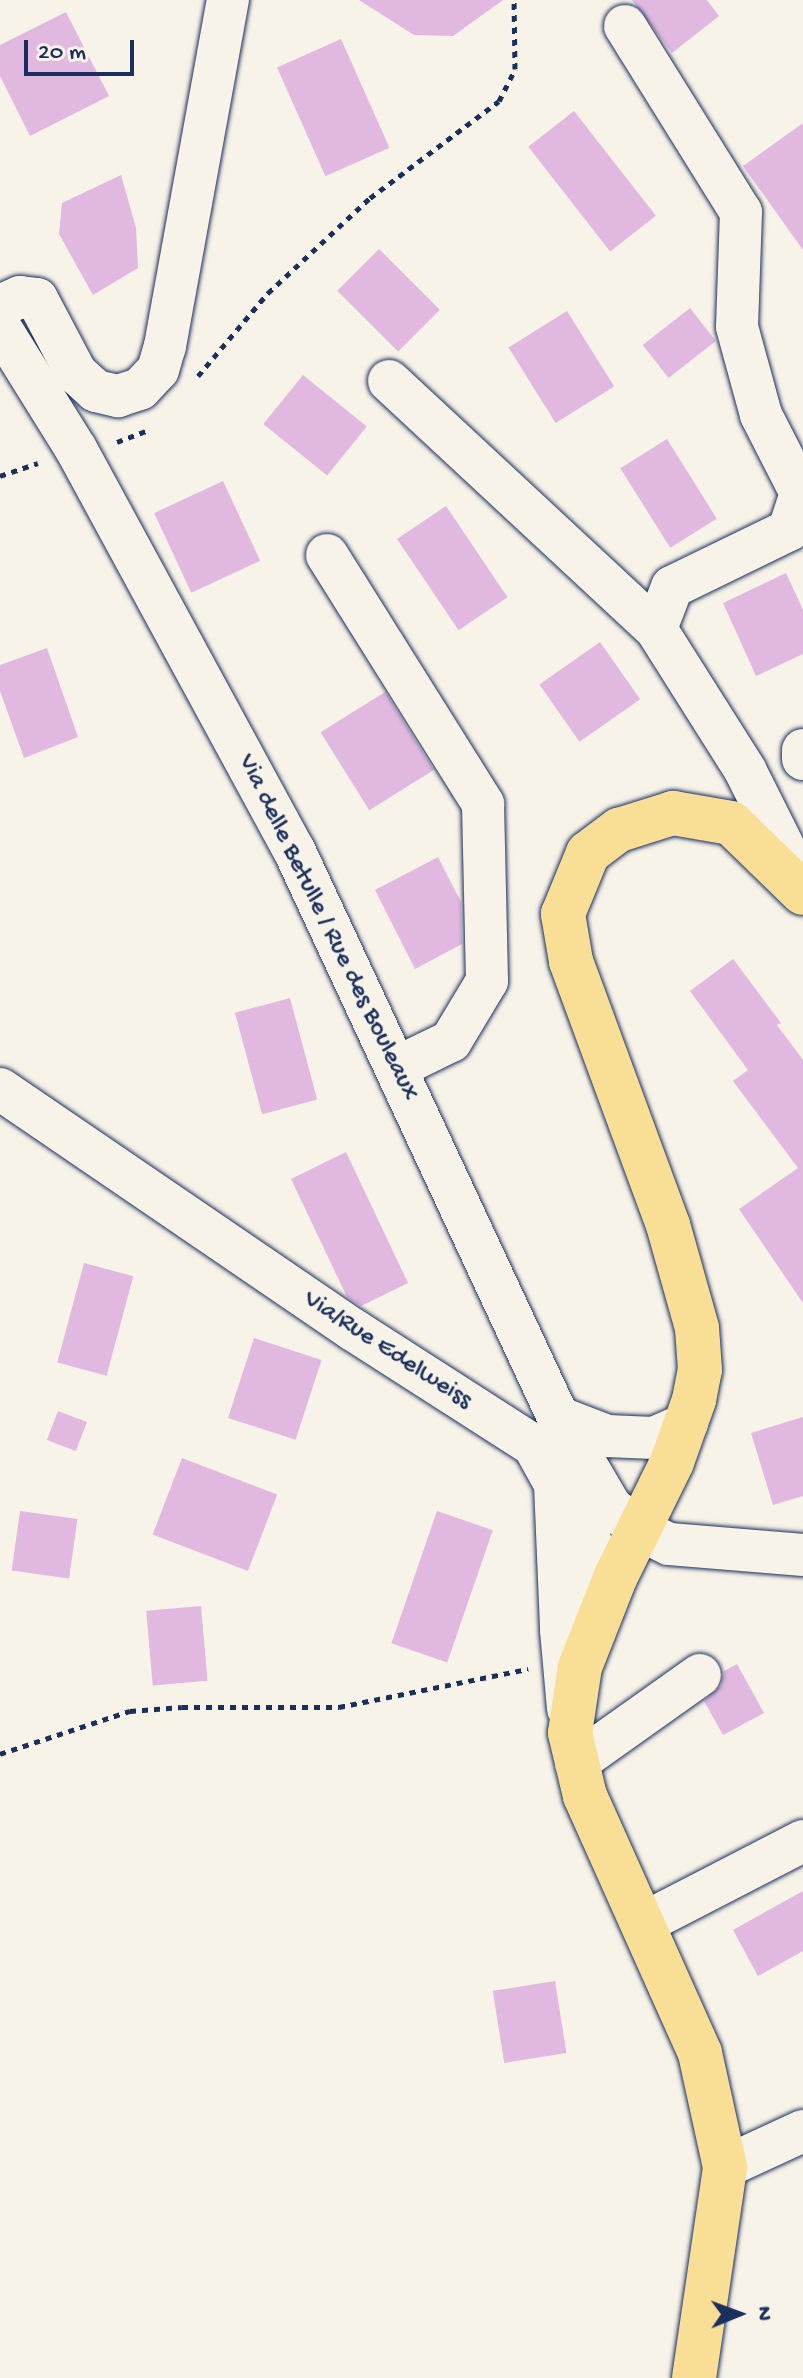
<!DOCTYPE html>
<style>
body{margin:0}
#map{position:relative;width:803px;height:2378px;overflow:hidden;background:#f7f3e8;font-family:"Gochi Hand",sans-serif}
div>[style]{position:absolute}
.building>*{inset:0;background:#e1b8e0;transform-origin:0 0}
.path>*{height:5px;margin-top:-2.5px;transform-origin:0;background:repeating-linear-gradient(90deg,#1b2f5e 0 6px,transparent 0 12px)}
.roads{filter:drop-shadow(0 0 2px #1b2f5e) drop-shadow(0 0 2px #1b2f5e)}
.minor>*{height:42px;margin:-21px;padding:0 21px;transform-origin:21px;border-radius:21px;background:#f7f3e8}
.major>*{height:44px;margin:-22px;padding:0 22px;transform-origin:22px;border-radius:22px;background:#f9df96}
span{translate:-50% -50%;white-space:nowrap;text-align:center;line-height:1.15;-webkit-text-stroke:7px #f7f3e8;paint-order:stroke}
.street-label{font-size:26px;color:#1b2f5e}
.north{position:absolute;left:699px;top:2274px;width:80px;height:80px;-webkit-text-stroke:6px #f7f3e8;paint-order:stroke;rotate:89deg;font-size:22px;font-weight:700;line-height:32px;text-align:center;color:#1b2f5e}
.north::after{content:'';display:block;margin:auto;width:28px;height:36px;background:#1b2f5e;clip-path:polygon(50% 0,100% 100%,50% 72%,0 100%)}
.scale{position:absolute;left:24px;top:40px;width:110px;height:36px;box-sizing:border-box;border:4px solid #1b2f5e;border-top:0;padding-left:10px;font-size:24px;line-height:28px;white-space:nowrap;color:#1b2f5e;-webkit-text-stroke:6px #f7f3e8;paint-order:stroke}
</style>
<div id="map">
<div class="building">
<div style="clip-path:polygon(359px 0,503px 0,453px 36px,414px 35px)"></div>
<div style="clip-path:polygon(632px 0,707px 0,719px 16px,672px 53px)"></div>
<div style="clip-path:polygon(66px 12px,109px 96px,30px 136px,0 76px,0 45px)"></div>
<div style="left:341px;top:39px;width:119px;height:70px;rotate:66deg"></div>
<div style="left:574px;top:111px;width:133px;height:58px;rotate:52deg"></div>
<div style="clip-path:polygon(803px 123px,803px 250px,743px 166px)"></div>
<div style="clip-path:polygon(121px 175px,136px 228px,138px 268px,93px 295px,59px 234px,62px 203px)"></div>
<div style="left:379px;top:249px;width:86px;height:59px;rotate:45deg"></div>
<div style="left:690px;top:308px;width:42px;height:60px;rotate:52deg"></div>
<div style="left:567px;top:311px;width:89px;height:69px;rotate:58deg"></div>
<div style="left:303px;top:375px;width:82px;height:63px;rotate:39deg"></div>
<div style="left:667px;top:439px;width:94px;height:55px;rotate:58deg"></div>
<div style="left:223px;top:481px;width:88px;height:76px;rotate:65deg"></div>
<div style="left:446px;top:506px;width:110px;height:59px;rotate:56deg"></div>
<div style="clip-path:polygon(786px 573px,803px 610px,803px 654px,756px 676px,723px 603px)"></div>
<div style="left:600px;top:642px;width:70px;height:74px;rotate:55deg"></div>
<div style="clip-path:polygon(47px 648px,78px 737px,24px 758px,0 691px,0 665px)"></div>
<div style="left:385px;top:692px;width:92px;height:76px;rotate:58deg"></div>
<div style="clip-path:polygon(438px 857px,461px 902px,462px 944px,415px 969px,375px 890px)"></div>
<div style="clip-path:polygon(733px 959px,781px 1023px,777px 1025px,803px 1060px,803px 1303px,739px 1209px,798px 1168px,733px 1081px,748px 1070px,690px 991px)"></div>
<div style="left:290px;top:998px;width:105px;height:57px;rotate:75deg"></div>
<div style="clip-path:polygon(346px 1152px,408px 1283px,361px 1306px,347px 1297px,291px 1179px)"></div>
<div style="left:84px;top:1263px;width:51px;height:103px;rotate:15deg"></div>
<div style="left:254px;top:1338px;width:71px;height:84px;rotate:18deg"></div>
<div style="left:58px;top:1411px;width:31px;height:31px;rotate:21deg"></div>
<div style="clip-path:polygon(803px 1417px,803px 1496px,773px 1505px,751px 1433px)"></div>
<div style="left:182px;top:1458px;width:102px;height:82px;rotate:21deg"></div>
<div style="left:20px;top:1511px;width:58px;height:60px;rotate:8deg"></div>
<div style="left:437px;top:1511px;width:59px;height:140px;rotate:19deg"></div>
<div style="left:201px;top:1606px;width:75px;height:55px;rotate:85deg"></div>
<div style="clip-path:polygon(737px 1664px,764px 1713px,723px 1735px,704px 1701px,721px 1686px,724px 1671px)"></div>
<div style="clip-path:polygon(803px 1891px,803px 1951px,758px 1976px,733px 1930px)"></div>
<div style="left:555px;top:1981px;width:73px;height:63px;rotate:81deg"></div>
</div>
<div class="path">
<div style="left:198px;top:376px;width:109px;rotate:-49.9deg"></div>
<div style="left:268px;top:293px;width:139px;rotate:-43deg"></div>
<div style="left:370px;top:198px;width:161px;rotate:-36.9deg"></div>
<div style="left:499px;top:101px;width:36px;rotate:-63deg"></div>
<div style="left:515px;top:69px;width:69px;rotate:-90.8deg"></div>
<div style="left:117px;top:442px;width:34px;rotate:-21deg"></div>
<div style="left:0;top:476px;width:40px;rotate:-18.9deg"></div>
<div style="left:0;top:1754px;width:137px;rotate:-18.3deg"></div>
<div style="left:130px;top:1711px;width:52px;rotate:-4.4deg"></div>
<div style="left:182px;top:1707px;width:157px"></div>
<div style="left:339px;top:1707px;width:193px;rotate:-11.4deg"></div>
</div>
<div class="roads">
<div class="minor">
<div style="left:625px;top:26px;width:219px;rotate:58.1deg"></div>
<div style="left:741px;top:212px;width:115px;rotate:92deg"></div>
<div style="left:737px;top:327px;width:91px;rotate:74.7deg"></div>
<div style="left:761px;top:415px;width:88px;rotate:62.9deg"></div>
<div style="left:801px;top:493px;width:39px;rotate:108deg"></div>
<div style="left:789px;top:530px;width:130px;rotate:154deg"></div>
<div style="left:672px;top:587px;width:45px;rotate:110.9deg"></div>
<div style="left:0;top:306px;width:22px;rotate:-24deg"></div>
<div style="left:20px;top:297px;width:17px;rotate:7deg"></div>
<div style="left:37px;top:299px;width:84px;rotate:62.2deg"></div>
<div style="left:76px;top:373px;width:27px;rotate:42deg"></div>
<div style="left:96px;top:391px;width:23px;rotate:13deg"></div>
<div style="left:118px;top:396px;width:23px;rotate:-18deg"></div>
<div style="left:140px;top:389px;width:26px;rotate:-47deg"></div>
<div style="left:158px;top:370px;width:25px;rotate:-74deg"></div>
<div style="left:165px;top:346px;width:352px;rotate:-79.7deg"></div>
<div style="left:0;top:327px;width:144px;rotate:58.1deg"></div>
<div style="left:76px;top:449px;width:456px;rotate:61.5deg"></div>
<div style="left:294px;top:850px;width:625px;rotate:65.03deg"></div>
<div style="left:558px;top:1417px;width:104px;rotate:59.5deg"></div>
<div style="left:611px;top:1507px;width:35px;rotate:39deg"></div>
<div style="left:638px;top:1529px;width:34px;rotate:26deg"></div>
<div style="left:669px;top:1544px;width:134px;rotate:4.7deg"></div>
<div style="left:389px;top:381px;width:364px;rotate:42.9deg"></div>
<div style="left:656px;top:629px;width:167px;rotate:57.7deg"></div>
<div style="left:745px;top:770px;width:130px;rotate:63.4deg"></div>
<div style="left:327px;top:555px;width:294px;rotate:57.9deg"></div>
<div style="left:483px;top:804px;width:177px;rotate:88.7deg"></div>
<div style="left:487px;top:981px;width:70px;rotate:121deg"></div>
<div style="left:451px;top:1041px;width:59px;rotate:153.9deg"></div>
<div style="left:803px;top:750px;width:9px;rotate:90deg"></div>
<div style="left:0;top:1089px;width:426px;rotate:34.3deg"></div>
<div style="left:352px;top:1329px;width:216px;rotate:32.7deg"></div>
<div style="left:534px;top:1446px;width:43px;rotate:61.1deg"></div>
<div style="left:555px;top:1484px;width:146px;rotate:87.6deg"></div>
<div style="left:561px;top:1630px;width:79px;rotate:84.9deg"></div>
<div style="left:558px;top:1417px;width:53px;rotate:21.2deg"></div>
<div style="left:607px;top:1436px;width:47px;rotate:2.4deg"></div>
<div style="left:654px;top:1438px;width:36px;rotate:-24deg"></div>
<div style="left:571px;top:1468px;width:85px;rotate:75deg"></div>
<div style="left:593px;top:1550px;width:71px;rotate:86.8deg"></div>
<div style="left:576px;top:1763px;width:152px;rotate:-35.4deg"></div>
<div style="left:642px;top:1924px;width:181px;rotate:-27.3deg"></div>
<div style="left:725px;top:2167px;width:86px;rotate:-24.8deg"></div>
</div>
<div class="major">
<div style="left:694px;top:2378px;width:213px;rotate:-81.6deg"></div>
<div style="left:725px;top:2167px;width:117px;rotate:-102.4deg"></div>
<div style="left:700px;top:2053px;width:282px;rotate:-114.1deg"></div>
<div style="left:585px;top:1796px;width:65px;rotate:-103.4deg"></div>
<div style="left:570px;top:1733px;width:67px;rotate:-81.4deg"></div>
<div style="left:580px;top:1667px;width:96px;rotate:-68.5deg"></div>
<div style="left:615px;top:1578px;width:129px;rotate:-63.8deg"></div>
<div style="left:672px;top:1462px;width:66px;rotate:-70.5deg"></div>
<div style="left:694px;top:1400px;width:31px;rotate:-79deg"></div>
<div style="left:700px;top:1370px;width:42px;rotate:-94.1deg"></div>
<div style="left:697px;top:1328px;width:107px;rotate:-105.7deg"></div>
<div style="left:668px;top:1225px;width:281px;rotate:-110.2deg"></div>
<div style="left:571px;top:961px;width:48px;rotate:-99.7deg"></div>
<div style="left:563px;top:914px;width:66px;rotate:-67.7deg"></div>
<div style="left:588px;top:853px;width:39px;rotate:-37deg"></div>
<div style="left:619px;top:830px;width:57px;rotate:-17.5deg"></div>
<div style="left:673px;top:813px;width:59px;rotate:9.8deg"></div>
<div style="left:731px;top:823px;width:100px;rotate:44.2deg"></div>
</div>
</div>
<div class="street-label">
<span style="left:327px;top:928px;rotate:64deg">Via delle Betulle / Rue des Bouleaux</span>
<span style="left:387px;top:1351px;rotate:33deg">Via/Rue Edelweiss</span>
</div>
<div class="north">N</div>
<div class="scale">20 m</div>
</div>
